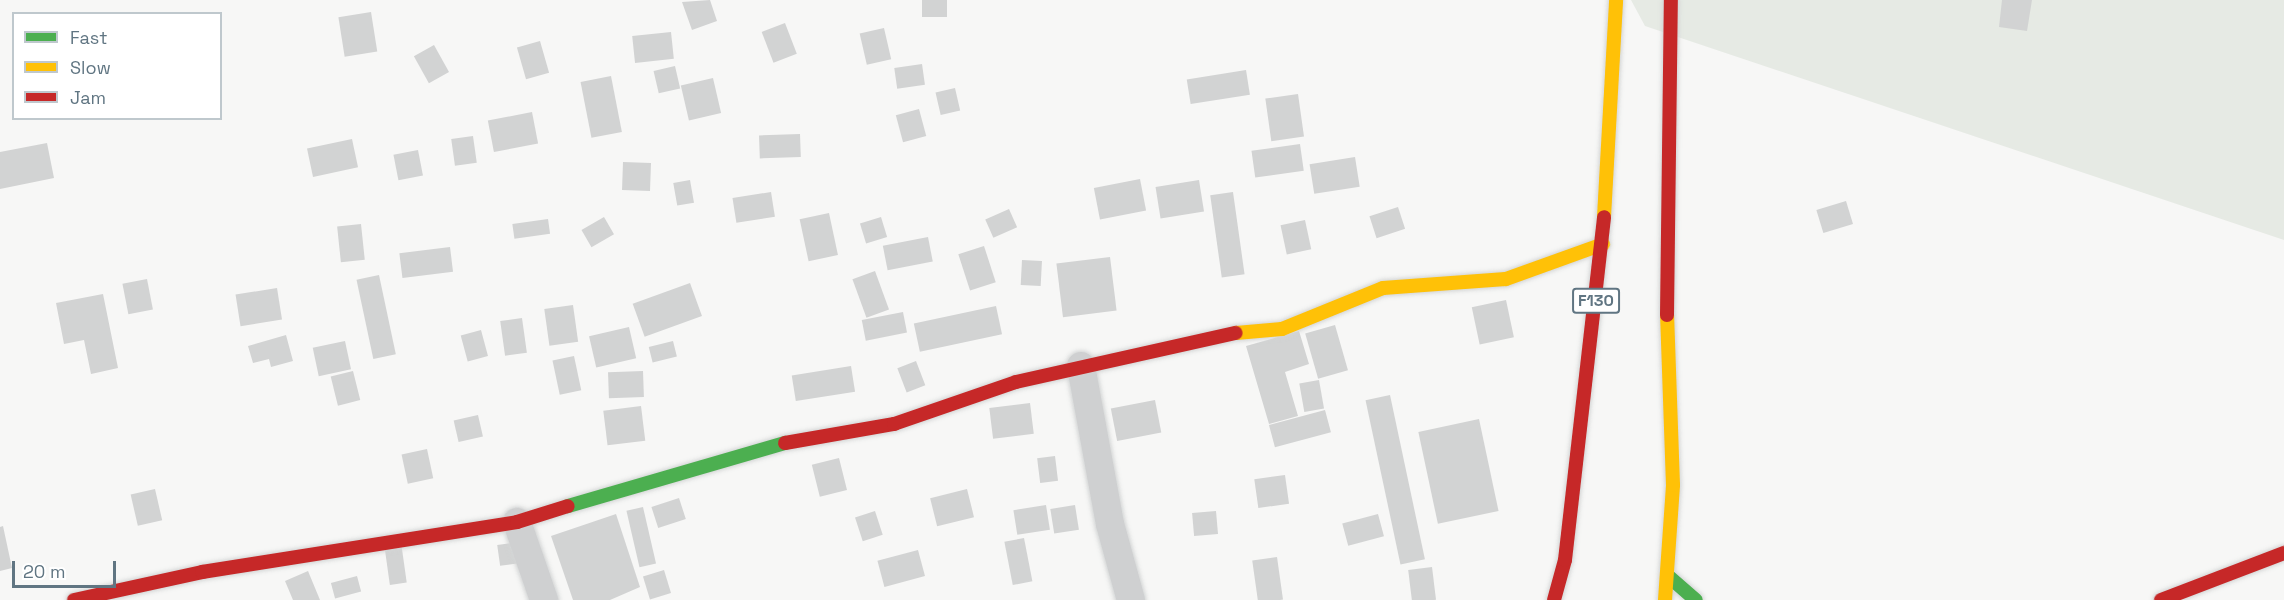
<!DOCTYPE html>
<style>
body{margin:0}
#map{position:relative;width:2284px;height:600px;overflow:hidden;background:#f7f7f6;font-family:"Space Grotesk",sans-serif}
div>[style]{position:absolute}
.green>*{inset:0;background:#e6eae4}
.building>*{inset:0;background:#d2d3d3;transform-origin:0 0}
.roads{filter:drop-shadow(0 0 2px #d3d5d5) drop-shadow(0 0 2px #d3d5d5)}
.street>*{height:28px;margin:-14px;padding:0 14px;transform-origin:14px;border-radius:14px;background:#cfd0d1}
.fast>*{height:14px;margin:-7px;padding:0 7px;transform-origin:7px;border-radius:7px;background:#4caf50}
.slow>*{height:14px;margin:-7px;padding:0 7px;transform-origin:7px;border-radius:7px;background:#ffc107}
.jam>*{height:14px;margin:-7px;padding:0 7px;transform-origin:7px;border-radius:7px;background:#c62828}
span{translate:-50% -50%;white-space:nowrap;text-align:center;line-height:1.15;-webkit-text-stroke:6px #fff;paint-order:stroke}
.shield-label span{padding:2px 4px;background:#fff;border:2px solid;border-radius:4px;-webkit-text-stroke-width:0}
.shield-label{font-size:16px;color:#607582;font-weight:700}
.legend{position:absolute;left:12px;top:12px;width:210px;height:108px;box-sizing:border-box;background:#fff;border:2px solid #bfc8cd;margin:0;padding:8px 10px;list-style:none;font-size:18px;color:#607582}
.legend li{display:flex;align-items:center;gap:12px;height:30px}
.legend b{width:30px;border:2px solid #bfc8cd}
.scale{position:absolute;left:12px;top:561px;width:104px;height:27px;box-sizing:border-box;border:3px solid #607582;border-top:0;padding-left:8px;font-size:18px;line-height:21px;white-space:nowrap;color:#607582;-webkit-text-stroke:4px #fff;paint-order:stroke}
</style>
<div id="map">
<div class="green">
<div style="clip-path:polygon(1631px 0,2284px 0,2284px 240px,1645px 26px)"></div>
</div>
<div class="building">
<div style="clip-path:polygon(710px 0,717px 21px,692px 30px,682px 2px)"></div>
<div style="left:922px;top:0;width:25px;height:17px"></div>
<div style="clip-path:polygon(2002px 0,2032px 0,2027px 31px,1999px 27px)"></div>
<div style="left:371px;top:12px;width:40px;height:33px;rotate:81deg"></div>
<div style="left:785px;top:23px;width:33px;height:25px;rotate:69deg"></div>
<div style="left:884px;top:28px;width:32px;height:25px;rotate:77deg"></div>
<div style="left:671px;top:32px;width:27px;height:39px;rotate:84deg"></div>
<div style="left:540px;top:41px;width:33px;height:24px;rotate:74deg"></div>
<div style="left:434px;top:45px;width:31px;height:23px;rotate:61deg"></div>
<div style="left:922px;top:64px;width:21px;height:28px;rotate:82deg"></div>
<div style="left:675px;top:66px;width:23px;height:22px;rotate:77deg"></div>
<div style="left:1246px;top:70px;width:25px;height:60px;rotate:81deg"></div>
<div style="left:611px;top:76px;width:57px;height:31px;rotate:79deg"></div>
<div style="left:713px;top:78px;width:36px;height:33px;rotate:77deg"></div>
<div style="left:955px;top:88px;width:23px;height:20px;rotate:77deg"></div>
<div style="left:1298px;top:94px;width:43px;height:33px;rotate:82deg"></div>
<div style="left:919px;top:109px;width:28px;height:24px;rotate:75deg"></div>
<div style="left:532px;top:112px;width:32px;height:45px;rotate:79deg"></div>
<div style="left:800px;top:134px;width:23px;height:41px;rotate:88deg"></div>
<div style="left:473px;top:136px;width:27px;height:22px;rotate:82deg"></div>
<div style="left:352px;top:139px;width:29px;height:46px;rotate:78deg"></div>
<div style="clip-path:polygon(47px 143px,54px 178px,0 189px,0 152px)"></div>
<div style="left:1300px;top:144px;width:27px;height:49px;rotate:82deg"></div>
<div style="left:418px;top:150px;width:26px;height:25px;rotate:79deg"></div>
<div style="left:1355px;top:157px;width:30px;height:46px;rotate:81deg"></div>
<div style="left:623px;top:162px;width:28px;height:28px;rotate:2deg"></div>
<div style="left:1140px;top:179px;width:32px;height:47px;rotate:79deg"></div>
<div style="left:690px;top:180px;width:23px;height:17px;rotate:80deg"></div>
<div style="left:1199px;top:180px;width:32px;height:44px;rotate:81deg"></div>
<div style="left:771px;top:192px;width:25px;height:39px;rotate:81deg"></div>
<div style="left:1233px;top:192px;width:83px;height:23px;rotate:82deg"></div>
<div style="left:1846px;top:201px;width:24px;height:31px;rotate:73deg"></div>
<div style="left:1398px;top:207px;width:23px;height:30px;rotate:72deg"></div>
<div style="left:1009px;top:209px;width:20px;height:26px;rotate:66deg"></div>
<div style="left:829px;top:213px;width:43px;height:30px;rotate:78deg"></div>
<div style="left:604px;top:217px;width:20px;height:26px;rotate:60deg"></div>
<div style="left:881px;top:217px;width:21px;height:22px;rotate:73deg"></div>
<div style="left:548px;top:219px;width:15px;height:36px;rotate:82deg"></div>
<div style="left:1305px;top:220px;width:30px;height:25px;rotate:78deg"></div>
<div style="left:361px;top:224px;width:36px;height:24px;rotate:84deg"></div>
<div style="left:928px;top:237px;width:25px;height:46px;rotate:79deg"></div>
<div style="left:984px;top:246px;width:38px;height:27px;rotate:72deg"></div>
<div style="left:450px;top:247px;width:25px;height:51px;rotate:83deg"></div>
<div style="left:1110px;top:257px;width:54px;height:54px;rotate:83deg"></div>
<div style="left:1022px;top:260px;width:20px;height:25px;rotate:3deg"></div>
<div style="left:875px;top:271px;width:41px;height:24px;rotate:70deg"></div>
<div style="left:379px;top:275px;width:81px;height:23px;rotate:78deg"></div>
<div style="left:147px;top:279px;width:31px;height:25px;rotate:79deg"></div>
<div style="left:690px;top:283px;width:35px;height:61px;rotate:70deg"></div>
<div style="left:277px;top:288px;width:32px;height:42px;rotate:81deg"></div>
<div style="clip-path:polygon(103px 294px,118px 368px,91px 374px,84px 340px,64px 344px,56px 303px)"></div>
<div style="left:1506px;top:300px;width:38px;height:35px;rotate:78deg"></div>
<div style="left:573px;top:305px;width:37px;height:29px;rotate:82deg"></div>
<div style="left:996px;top:306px;width:29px;height:84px;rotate:78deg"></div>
<div style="left:903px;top:312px;width:21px;height:42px;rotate:79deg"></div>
<div style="left:522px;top:318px;width:35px;height:22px;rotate:82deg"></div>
<div style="left:1335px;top:325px;width:47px;height:31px;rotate:74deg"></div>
<div style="left:629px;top:327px;width:32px;height:41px;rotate:77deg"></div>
<div style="left:481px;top:330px;width:27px;height:21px;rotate:75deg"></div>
<div style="clip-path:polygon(1299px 331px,1309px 364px,1285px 372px,1298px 416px,1269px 424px,1246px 346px)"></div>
<div style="clip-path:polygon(286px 335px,293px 361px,271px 367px,269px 359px,253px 363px,248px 346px)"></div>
<div style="left:345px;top:341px;width:29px;height:33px;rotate:78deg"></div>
<div style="left:673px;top:341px;width:16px;height:25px;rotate:76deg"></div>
<div style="left:574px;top:356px;width:35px;height:22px;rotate:78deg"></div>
<div style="left:916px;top:361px;width:26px;height:20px;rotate:69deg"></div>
<div style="left:851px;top:366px;width:26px;height:60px;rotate:81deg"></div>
<div style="left:353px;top:371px;width:30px;height:23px;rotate:76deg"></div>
<div style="left:643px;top:371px;width:26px;height:35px;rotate:88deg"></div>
<div style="left:1319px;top:380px;width:29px;height:20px;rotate:80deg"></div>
<div style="left:1390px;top:395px;width:168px;height:25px;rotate:78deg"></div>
<div style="left:1155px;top:400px;width:33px;height:45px;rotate:79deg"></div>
<div style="left:1030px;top:403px;width:31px;height:41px;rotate:83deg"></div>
<div style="left:641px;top:406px;width:35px;height:38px;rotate:83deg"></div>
<div style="left:1325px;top:410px;width:23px;height:58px;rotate:75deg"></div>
<div style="left:478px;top:415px;width:22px;height:25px;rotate:77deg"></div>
<div style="left:1479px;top:419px;width:94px;height:62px;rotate:78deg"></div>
<div style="left:427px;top:449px;width:30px;height:26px;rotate:78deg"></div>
<div style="left:1055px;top:456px;width:25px;height:18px;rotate:83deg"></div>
<div style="left:839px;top:458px;width:33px;height:28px;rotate:76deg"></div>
<div style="left:1285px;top:475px;width:29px;height:31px;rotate:82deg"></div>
<div style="left:155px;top:489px;width:32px;height:25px;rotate:77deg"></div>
<div style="left:967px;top:489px;width:29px;height:38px;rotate:76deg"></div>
<div style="left:679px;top:498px;width:22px;height:29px;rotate:72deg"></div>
<div style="left:1046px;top:505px;width:25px;height:33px;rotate:81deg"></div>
<div style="left:1075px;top:505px;width:25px;height:25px;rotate:81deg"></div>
<div style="left:643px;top:507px;width:58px;height:17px;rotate:77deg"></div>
<div style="left:875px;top:511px;width:25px;height:21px;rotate:72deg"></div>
<div style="left:1216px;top:511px;width:23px;height:24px;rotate:85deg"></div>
<div style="clip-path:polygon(616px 514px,640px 587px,610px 600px,573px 600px,551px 536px)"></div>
<div style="left:1378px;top:514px;width:23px;height:37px;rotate:75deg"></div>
<div style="clip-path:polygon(3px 526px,12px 568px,0 571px,0 527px)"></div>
<div style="left:1024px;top:538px;width:44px;height:20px;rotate:79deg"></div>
<div style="left:401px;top:542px;width:41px;height:17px;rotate:82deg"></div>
<div style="left:519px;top:542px;width:21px;height:22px;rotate:82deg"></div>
<div style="left:918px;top:550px;width:27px;height:42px;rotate:75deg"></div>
<div style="left:1277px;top:557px;width:43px;height:25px;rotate:82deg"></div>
<div style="left:1432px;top:567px;width:33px;height:24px;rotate:83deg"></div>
<div style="left:664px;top:570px;width:24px;height:22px;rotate:73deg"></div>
<div style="clip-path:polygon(308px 571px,320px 600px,293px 600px,285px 581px)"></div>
<div style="left:357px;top:576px;width:16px;height:27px;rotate:75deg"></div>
</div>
<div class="roads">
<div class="street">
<div style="left:1081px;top:366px;width:161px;rotate:79.6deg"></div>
<div style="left:1110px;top:524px;width:79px;rotate:74.6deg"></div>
<div style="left:517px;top:522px;width:83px;rotate:70.9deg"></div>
</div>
<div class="fast">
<div style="left:568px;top:506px;width:226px;rotate:-16.2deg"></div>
<div style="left:1667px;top:575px;width:38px;rotate:41deg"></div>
</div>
<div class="slow">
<div style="left:1604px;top:217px;width:217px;rotate:-86.8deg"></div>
<div style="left:1236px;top:333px;width:46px;rotate:-5deg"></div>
<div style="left:1282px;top:329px;width:109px;rotate:-22.1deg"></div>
<div style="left:1383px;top:288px;width:123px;rotate:-4.2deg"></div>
<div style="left:1506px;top:279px;width:103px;rotate:-19.8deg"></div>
<div style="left:1665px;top:600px;width:115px;rotate:-86deg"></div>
<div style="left:1673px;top:485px;width:170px;rotate:-92deg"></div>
</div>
<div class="jam">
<div style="left:1667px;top:315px;width:315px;rotate:-89.3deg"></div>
<div style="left:785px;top:443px;width:111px;rotate:-9.9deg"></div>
<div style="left:894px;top:424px;width:129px;rotate:-19deg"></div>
<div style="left:1016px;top:382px;width:225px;rotate:-12.6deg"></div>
<div style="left:74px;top:600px;width:131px;rotate:-12.3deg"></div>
<div style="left:202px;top:572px;width:319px;rotate:-9deg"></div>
<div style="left:517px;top:522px;width:53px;rotate:-17.4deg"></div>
<div style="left:1554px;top:600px;width:41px;rotate:-74.6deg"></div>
<div style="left:1565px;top:560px;width:345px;rotate:-83.5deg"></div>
<div style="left:2161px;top:600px;width:132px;rotate:-20.9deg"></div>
</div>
</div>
<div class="shield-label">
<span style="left:1596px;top:301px">F130</span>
</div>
<ul class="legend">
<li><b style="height:8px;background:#4caf50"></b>Fast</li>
<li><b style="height:8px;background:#ffc107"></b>Slow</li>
<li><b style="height:8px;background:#c62828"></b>Jam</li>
</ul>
<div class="scale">20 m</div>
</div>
